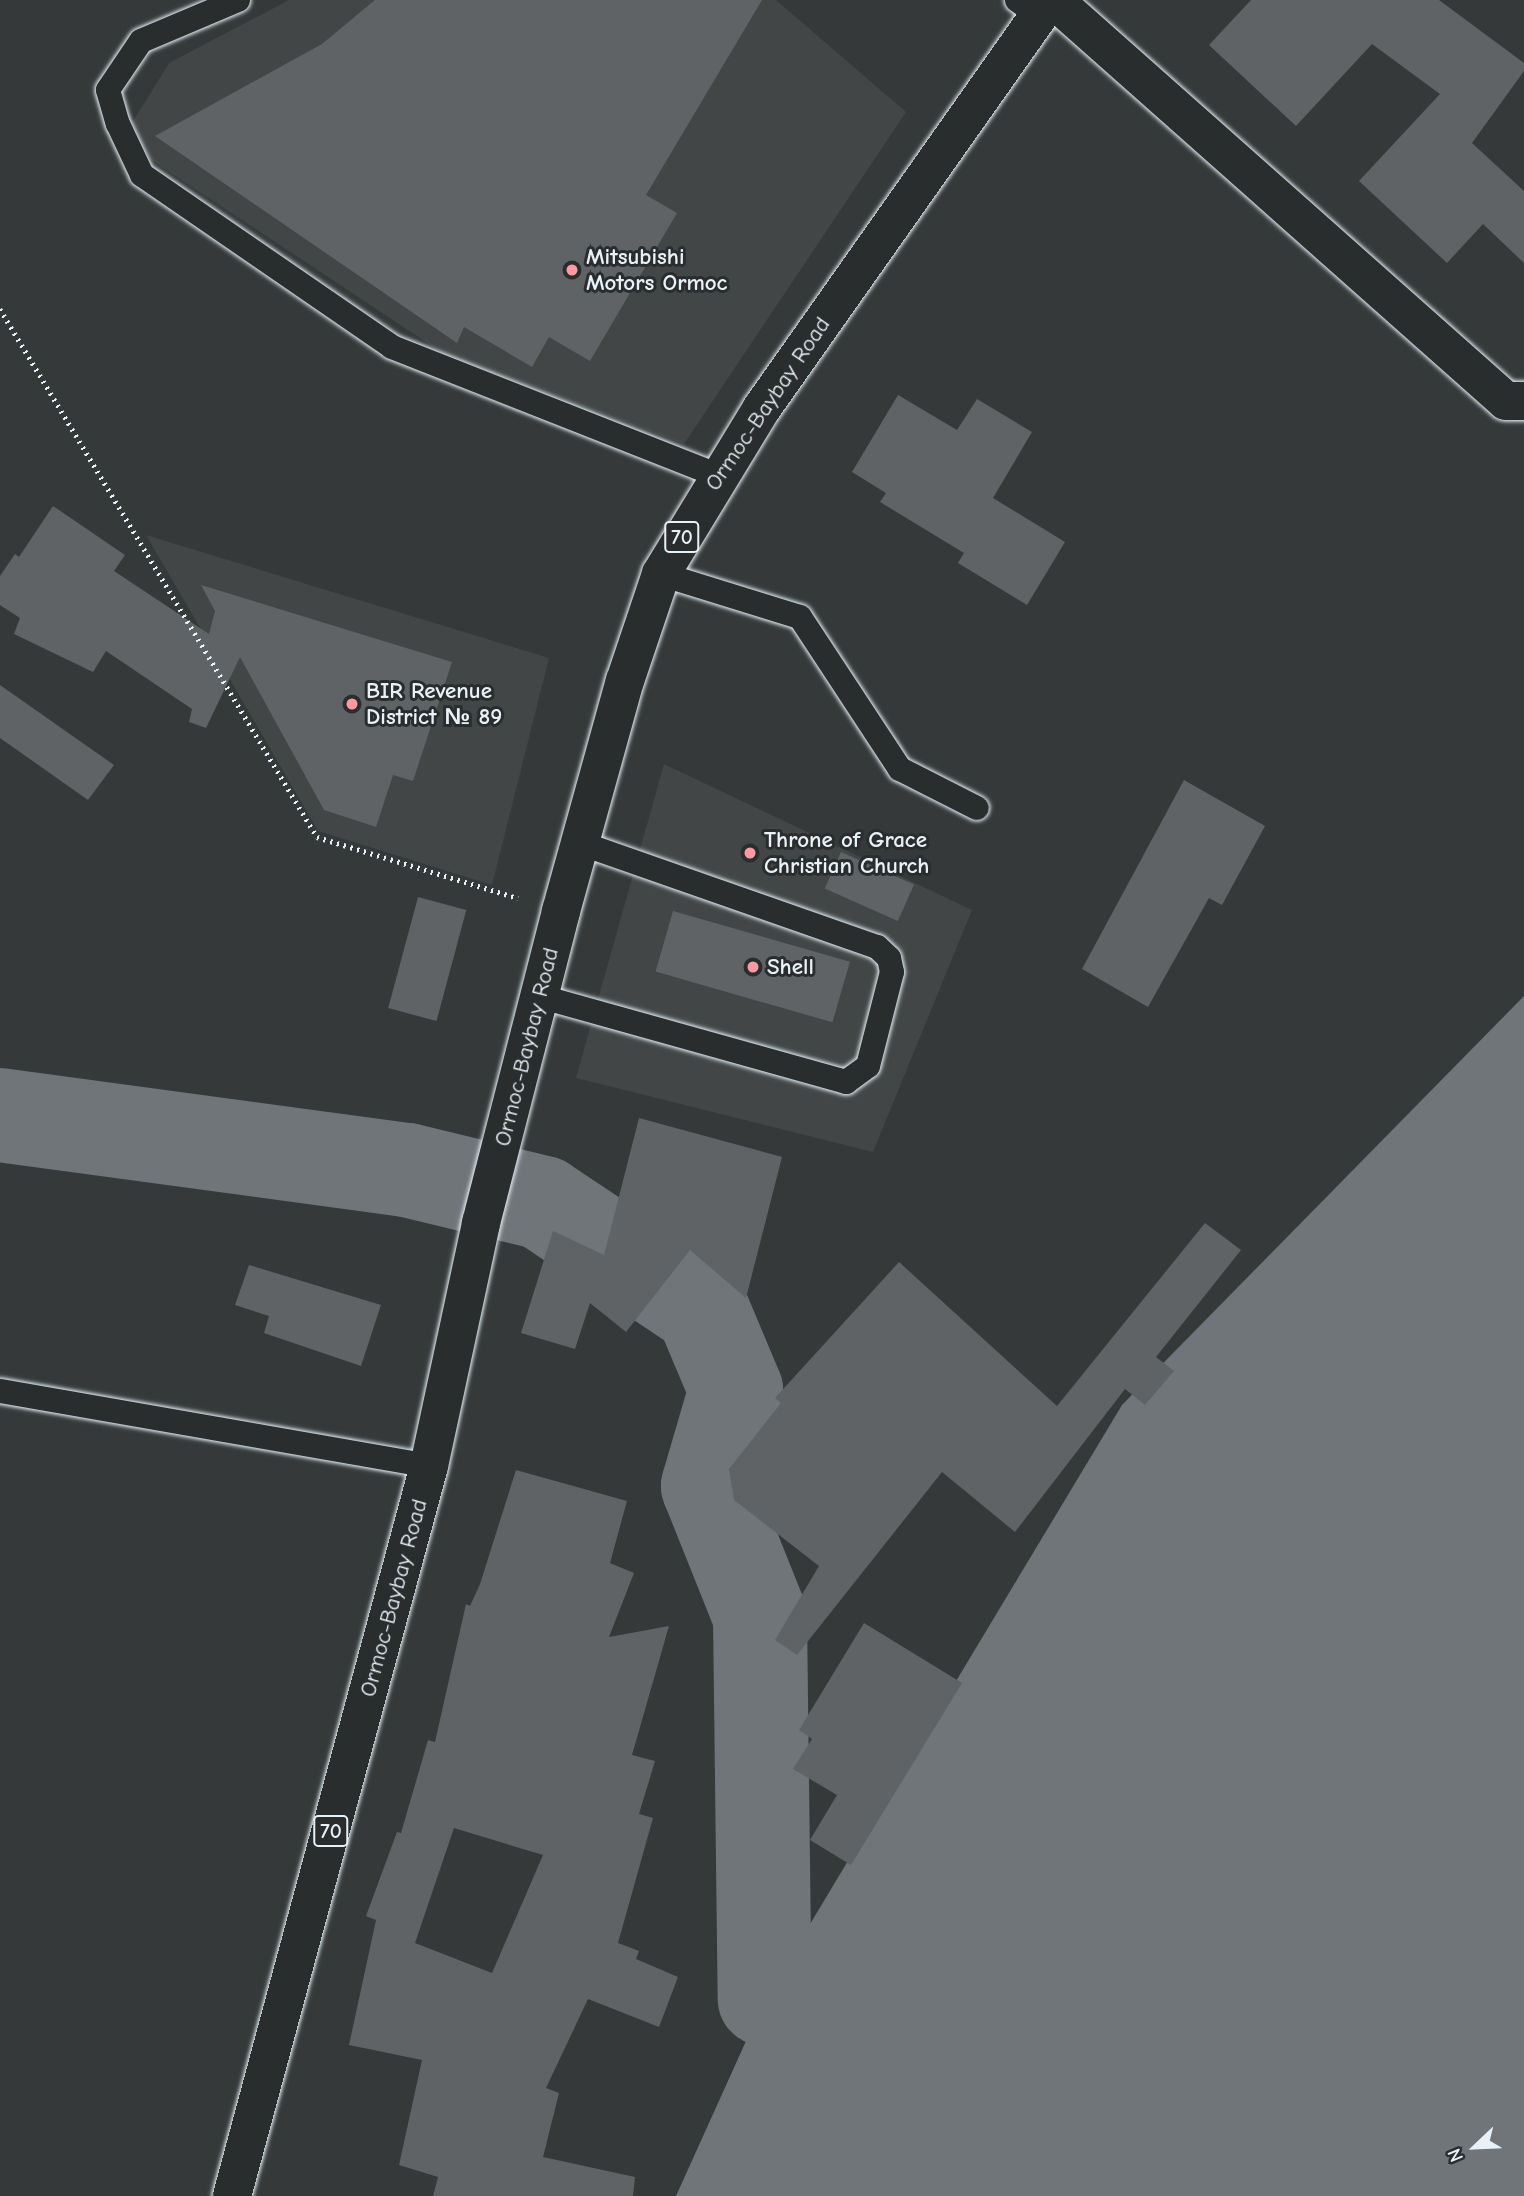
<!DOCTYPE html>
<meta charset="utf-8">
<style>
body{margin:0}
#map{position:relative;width:1524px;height:2196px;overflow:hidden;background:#35393a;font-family:"Comic Neue",sans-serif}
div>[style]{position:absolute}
.built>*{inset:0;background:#424647}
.water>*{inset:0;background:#707579}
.river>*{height:94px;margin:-47px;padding:0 47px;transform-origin:47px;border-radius:47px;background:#707579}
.building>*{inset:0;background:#5f6365;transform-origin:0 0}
.path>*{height:4.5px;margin-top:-2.25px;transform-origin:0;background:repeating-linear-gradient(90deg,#e8f1f8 0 2px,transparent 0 7px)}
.roads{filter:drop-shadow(0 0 2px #e8f1f8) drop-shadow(0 0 2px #e8f1f8)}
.lane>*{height:24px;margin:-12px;padding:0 12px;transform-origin:12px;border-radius:12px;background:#2a2d2e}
.street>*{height:38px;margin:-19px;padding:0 19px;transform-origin:19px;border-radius:19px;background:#2a2d2e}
.highway>*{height:38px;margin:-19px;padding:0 19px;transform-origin:19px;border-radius:19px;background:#2a2d2e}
.dots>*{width:19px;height:19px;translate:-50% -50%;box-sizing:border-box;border:4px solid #2a2d2e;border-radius:50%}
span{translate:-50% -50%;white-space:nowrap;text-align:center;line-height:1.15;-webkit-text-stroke:6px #2a2d2e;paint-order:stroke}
.shield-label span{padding:2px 5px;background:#2a2d2e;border:2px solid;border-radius:5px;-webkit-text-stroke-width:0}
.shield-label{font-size:21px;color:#e8f1f8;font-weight:700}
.poi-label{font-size:23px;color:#e8f1f8;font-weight:700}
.left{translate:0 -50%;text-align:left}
.street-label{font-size:23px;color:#e8f1f8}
.north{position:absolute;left:1440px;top:2112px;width:70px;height:70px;-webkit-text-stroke:5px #2a2d2e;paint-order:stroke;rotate:247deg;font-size:19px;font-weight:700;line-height:28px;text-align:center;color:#e8f1f8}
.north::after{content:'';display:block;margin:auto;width:24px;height:32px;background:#e8f1f8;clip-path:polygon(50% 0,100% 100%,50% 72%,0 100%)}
</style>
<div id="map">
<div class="built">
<div style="clip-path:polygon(289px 0,776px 0,906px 112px,684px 444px,444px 354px,150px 159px,132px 123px,169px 63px)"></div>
<div style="clip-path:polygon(146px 535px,549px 658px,492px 885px,318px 831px)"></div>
<div style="clip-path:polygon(664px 764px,972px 910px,873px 1152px,576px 1078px)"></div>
</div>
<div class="water">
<div style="clip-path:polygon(1524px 996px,1524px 2196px,676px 2196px,765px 1999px,1122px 1405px)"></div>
</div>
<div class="river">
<div style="left:0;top:1115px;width:411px;rotate:7.7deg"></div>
<div style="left:407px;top:1170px;width:140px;rotate:13.6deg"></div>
<div style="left:543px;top:1203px;width:191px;rotate:33.7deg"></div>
<div style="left:702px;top:1309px;width:88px;rotate:67.2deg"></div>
<div style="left:736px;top:1390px;width:100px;rotate:106.3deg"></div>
<div style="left:708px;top:1486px;width:140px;rotate:68.2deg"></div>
<div style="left:760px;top:1616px;width:383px;rotate:89.3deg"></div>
</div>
<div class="building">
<div style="clip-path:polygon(375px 0,762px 0,646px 195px,677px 213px,590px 361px,549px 337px,532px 367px,464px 327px,457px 343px,155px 136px,322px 44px)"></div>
<div style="clip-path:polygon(1251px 0,1439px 0,1524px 63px,1524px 71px,1472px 143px,1524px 191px,1524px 263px,1483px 224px,1447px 263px,1359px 181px,1440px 94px,1372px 44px,1296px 126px,1209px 45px)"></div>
<div style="clip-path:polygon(898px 395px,957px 430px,977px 399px,1032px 432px,993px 498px,1065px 542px,1027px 605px,958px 563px,964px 553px,880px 502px,886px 493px,852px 472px)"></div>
<div style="clip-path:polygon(53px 506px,125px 555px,114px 571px,209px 634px,215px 611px,201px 585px,452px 662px,413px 781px,393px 775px,376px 827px,324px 810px,240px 657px,206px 728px,189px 722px,192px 709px,106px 651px,93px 672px,14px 634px,20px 618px,0 605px,0 576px,15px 554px,19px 557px)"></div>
<div style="clip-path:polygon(0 685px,114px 765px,88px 800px,0 738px)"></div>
<div style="clip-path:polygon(1184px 780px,1265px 826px,1222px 905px,1209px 898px,1148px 1007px,1082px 969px)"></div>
<div style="left:841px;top:852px;width:80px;height:40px;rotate:24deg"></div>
<div style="left:418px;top:897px;width:50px;height:115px;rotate:15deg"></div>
<div style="left:673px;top:911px;width:184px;height:63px;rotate:16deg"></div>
<div style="clip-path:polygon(639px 1118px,782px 1157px,746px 1298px,690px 1250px,626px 1332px,590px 1303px,575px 1349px,521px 1333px,553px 1231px,604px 1255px)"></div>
<div style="clip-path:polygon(1205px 1223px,1241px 1250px,1156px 1357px,1174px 1371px,1145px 1405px,1125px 1389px,1015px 1532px,942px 1472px,797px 1655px,775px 1640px,819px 1566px,734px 1500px,729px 1469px,781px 1403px,775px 1398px,899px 1262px,1057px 1406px)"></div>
<div style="clip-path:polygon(249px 1265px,381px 1305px,361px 1366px,264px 1333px,269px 1316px,235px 1305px)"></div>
<div style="clip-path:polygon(evenodd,516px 1470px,627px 1501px,610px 1563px,634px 1573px,609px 1637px,669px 1626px,632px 1755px,655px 1761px,639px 1814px,653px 1818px,618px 1943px,639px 1951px,636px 1959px,678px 1977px,659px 2027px,588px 1999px,546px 2088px,559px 2093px,543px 2157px,635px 2177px,633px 2196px,433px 2196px,438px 2177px,399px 2165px,422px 2060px,349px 2045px,376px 1920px,366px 1916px,397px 1832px,401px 1833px,428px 1740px,435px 1742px,466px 1604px,470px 1606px,480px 1584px,516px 1470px,454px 1828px,543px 1855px,492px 1973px,415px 1943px,454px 1828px)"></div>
<div style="clip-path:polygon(864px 1623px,962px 1683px,851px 1865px,810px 1840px,837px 1795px,793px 1769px,812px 1739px,799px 1730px)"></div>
</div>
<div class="path">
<div style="left:0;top:309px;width:616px;rotate:59.02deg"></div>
<div style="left:317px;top:837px;width:210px;rotate:16.9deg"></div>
</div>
<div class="roads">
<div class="lane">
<div style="left:238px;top:0;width:105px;rotate:157.1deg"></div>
<div style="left:141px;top:41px;width:59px;rotate:124deg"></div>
<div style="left:108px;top:90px;width:35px;rotate:74deg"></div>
<div style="left:118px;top:124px;width:56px;rotate:64.8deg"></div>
<div style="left:142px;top:175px;width:303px;rotate:34.5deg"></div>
<div style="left:392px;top:347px;width:349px;rotate:21.5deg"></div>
<div style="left:1017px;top:0;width:29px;rotate:36deg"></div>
<div style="left:661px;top:574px;width:145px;rotate:17.2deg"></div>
<div style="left:800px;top:617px;width:182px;rotate:56.7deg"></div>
<div style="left:900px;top:769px;width:86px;rotate:26.9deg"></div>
<div style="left:542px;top:997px;width:316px;rotate:15.6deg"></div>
<div style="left:846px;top:1082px;width:27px;rotate:-36deg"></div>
<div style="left:868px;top:1066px;width:97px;rotate:-75.7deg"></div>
<div style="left:892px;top:972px;width:14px;rotate:-102deg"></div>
<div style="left:889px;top:958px;width:16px;rotate:-137deg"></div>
<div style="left:877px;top:947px;width:315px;rotate:-160.7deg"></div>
<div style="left:0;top:1391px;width:436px;rotate:9.9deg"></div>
</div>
<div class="street">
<div style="left:1054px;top:0;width:604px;rotate:41.58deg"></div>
<div style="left:1506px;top:401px;width:18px"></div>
</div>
<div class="highway">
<div style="left:232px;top:2196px;width:756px;rotate:-74.9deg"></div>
<div style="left:429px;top:1466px;width:249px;rotate:-77.9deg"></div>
<div style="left:481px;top:1223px;width:322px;rotate:-75.6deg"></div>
<div style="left:561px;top:911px;width:239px;rotate:-74.5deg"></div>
<div style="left:625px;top:681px;width:113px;rotate:-71.4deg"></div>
<div style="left:661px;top:574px;width:194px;rotate:-58.7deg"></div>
<div style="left:762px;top:408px;width:499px;rotate:-54.8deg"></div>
</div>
</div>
<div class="dots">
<div style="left:572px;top:270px;background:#ff9aa2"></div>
<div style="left:352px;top:704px;background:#ff9aa2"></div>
<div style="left:750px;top:853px;background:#ff9aa2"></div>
<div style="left:753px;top:967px;background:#ff9aa2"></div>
</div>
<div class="shield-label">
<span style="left:682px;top:537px">70</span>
<span style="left:331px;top:1831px">70</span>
</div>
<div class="poi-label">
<span class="left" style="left:586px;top:270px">Mitsubishi<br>Motors Ormoc</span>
<span class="left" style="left:366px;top:704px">BIR Revenue<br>District № 89</span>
<span class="left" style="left:764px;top:853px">Throne of Grace<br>Christian Church</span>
<span class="left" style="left:767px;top:967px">Shell</span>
</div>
<div class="street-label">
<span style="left:768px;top:404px;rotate:-56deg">Ormoc-Baybay Road</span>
<span style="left:527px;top:1047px;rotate:-76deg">Ormoc-Baybay Road</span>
<span style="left:394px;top:1598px;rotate:-75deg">Ormoc-Baybay Road</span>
</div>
<div class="north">N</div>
</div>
